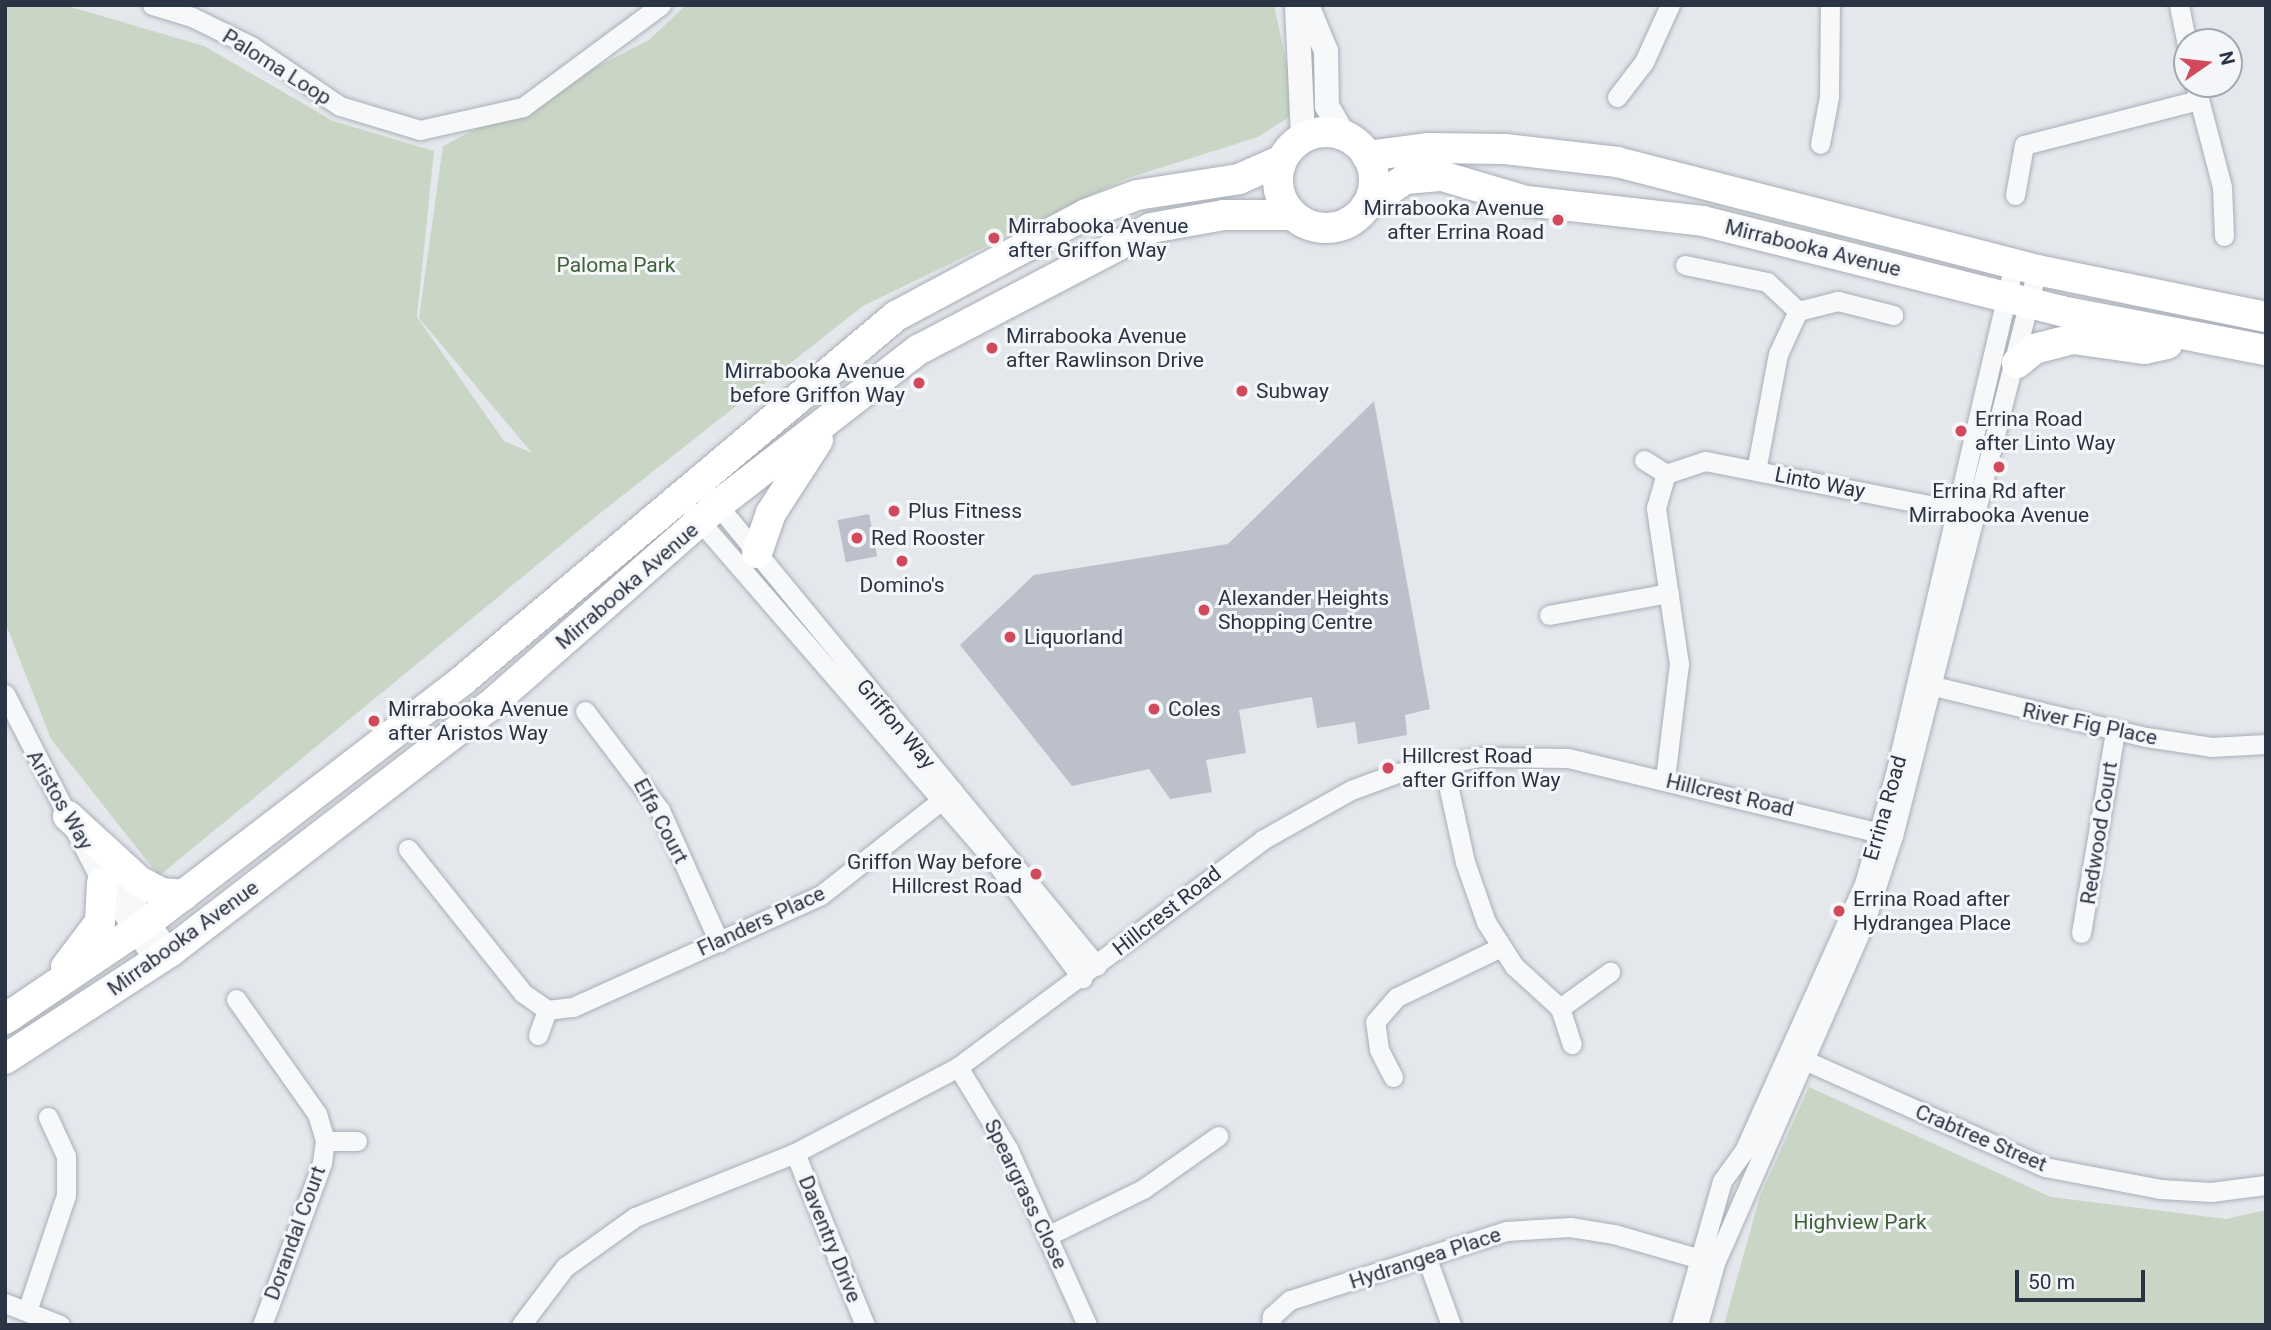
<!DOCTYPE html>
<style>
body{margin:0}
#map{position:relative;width:2271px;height:1330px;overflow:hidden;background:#e4e7ec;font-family:Roboto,sans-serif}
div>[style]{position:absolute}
.green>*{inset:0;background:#c9d6c5}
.building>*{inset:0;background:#bbc0ca;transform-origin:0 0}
.roads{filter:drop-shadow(0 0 2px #a9aeb7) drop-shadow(0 0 2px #a9aeb7)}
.minor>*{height:19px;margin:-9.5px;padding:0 9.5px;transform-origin:9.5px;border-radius:9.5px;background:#f7f8fa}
.tertiary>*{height:24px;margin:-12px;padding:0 12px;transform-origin:12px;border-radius:12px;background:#f7f8fa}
.primary>*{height:30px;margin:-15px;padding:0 15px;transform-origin:15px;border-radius:15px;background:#fff}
.primary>.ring{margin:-15px;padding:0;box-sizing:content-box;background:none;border:30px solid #fff;border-radius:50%}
.dots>*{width:19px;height:19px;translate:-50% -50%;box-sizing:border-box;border:4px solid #f4f6f9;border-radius:50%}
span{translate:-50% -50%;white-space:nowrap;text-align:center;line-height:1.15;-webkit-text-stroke:6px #f4f6f9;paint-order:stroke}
.street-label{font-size:21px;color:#2b3445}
.poi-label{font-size:21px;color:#2b3445}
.right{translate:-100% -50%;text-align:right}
.left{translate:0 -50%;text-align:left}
.park-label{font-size:21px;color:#3f6138}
.frame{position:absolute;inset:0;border:7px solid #2b3445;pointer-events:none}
.north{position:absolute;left:2173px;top:28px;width:70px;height:70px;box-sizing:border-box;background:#f4f6f9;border:2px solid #a4a8b1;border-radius:50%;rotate:76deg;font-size:19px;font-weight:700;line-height:28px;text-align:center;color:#2b3445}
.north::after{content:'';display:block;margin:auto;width:24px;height:32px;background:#d1495b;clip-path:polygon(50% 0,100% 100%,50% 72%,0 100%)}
.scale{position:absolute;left:2015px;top:1270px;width:130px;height:32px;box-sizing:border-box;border:4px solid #2b3445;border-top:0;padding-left:9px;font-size:21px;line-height:24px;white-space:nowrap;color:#2b3445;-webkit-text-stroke:5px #f4f6f9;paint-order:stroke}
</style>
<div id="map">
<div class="green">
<div style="clip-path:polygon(5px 5px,64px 5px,204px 46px,333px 121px,434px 151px,417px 317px,504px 441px,532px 453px,419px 318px,443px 146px,649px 40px,686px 5px,1274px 5px,1297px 112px,1258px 137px,1125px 179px,863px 306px,594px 518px,159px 876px,51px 739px,5px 622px)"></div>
<div style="clip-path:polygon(1809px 1087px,2051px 1197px,2226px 1219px,2266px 1210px,2266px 1325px,1724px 1325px,1760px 1196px)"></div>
</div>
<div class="building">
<div style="clip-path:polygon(1374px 401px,1430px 709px,1405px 715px,1407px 735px,1358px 744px,1355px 722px,1317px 728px,1312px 697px,1239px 710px,1246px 753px,1206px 760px,1212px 792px,1170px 799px,1149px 769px,1072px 786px,960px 645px,1034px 575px,1228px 544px)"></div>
<div style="left:869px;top:514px;width:43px;height:32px;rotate:79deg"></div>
</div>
<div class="roads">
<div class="minor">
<div style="left:152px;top:5px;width:42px;rotate:16.7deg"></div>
<div style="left:192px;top:17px;width:66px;rotate:26.2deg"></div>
<div style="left:251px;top:46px;width:107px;rotate:34deg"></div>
<div style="left:340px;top:106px;width:84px;rotate:16.7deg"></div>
<div style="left:420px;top:130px;width:106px;rotate:-12.6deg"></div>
<div style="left:523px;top:107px;width:172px;rotate:-36.5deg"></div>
<div style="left:2179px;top:5px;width:41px;rotate:78.7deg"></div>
<div style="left:2195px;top:84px;width:106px;rotate:75.3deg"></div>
<div style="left:2222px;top:187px;width:49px;rotate:87.7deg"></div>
<div style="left:1617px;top:97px;width:44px;rotate:-52.4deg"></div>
<div style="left:1644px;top:62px;width:63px;rotate:-65.5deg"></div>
<div style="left:1820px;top:144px;width:48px;rotate:-79.2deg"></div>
<div style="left:1829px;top:97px;width:92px;rotate:-89.4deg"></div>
<div style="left:2015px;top:195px;width:51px;rotate:-79.8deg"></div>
<div style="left:2024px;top:145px;width:180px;rotate:-14.5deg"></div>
<div style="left:1685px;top:265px;width:84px;rotate:11.7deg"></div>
<div style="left:1767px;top:282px;width:42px;rotate:43.1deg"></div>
<div style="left:1798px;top:311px;width:41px;rotate:-14deg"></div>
<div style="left:1838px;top:301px;width:57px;rotate:14.3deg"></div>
<div style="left:1644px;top:460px;width:26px;rotate:32deg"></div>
<div style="left:1756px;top:471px;width:119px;rotate:-79.4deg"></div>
<div style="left:1778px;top:354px;width:47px;rotate:-65.1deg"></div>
<div style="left:697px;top:480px;width:629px;rotate:50.54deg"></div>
<div style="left:692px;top:512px;width:464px;rotate:49.1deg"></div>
<div style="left:996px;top:863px;width:144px;rotate:53.2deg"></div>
<div style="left:1549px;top:615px;width:122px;rotate:-10.4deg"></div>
<div style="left:1921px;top:683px;width:231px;rotate:13.5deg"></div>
<div style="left:2146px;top:737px;width:66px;rotate:8.7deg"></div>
<div style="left:2211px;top:747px;width:55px;rotate:-3.1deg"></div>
<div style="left:5px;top:694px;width:212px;rotate:62.8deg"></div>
<div style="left:102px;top:883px;width:95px;rotate:56.1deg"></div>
<div style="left:585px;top:711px;width:124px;rotate:52.9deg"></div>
<div style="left:660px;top:810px;width:145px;rotate:65.9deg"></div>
<div style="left:1443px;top:762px;width:102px;rotate:77.6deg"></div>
<div style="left:1465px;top:862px;width:64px;rotate:70.7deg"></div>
<div style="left:1486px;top:922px;width:52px;rotate:57.5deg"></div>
<div style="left:1514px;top:966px;width:62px;rotate:42.4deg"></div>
<div style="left:1560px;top:1008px;width:38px;rotate:72deg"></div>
<div style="left:1665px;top:779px;width:116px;rotate:-83.1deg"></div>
<div style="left:1679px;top:664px;width:158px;rotate:-98.4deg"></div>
<div style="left:1656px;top:508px;width:35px;rotate:-74deg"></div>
<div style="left:1666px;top:474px;width:41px;rotate:-18.4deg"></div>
<div style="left:1705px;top:461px;width:271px;rotate:11.1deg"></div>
<div style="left:408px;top:849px;width:184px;rotate:51.4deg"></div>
<div style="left:523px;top:993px;width:29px;rotate:35deg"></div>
<div style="left:547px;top:1010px;width:26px;rotate:-7deg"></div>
<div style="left:573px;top:1007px;width:272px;rotate:-24.3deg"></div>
<div style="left:821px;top:895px;width:168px;rotate:-38.2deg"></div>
<div style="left:102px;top:869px;width:15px;rotate:28deg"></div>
<div style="left:115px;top:876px;width:94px;rotate:53.3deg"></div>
<div style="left:2081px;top:933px;width:205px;rotate:-80.4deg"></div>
<div style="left:236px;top:999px;width:141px;rotate:54.8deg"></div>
<div style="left:317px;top:1114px;width:28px;rotate:73deg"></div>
<div style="left:325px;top:1141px;width:22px;rotate:98deg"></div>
<div style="left:322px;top:1163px;width:173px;rotate:110.3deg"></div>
<div style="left:1560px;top:1008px;width:62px;rotate:-35.8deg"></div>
<div style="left:538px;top:1035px;width:27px;rotate:-70deg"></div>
<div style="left:1793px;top:1055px;width:276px;rotate:24deg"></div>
<div style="left:2045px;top:1167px;width:117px;rotate:10.8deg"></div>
<div style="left:2160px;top:1189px;width:51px;rotate:3.4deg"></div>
<div style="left:2211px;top:1192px;width:55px;rotate:-7.3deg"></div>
<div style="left:958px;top:1067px;width:96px;rotate:58.6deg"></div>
<div style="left:1008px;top:1149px;width:193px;rotate:65.8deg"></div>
<div style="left:1393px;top:1077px;width:31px;rotate:-117deg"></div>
<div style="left:1379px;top:1049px;width:27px;rotate:-98deg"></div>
<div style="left:1375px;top:1022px;width:33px;rotate:-49deg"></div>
<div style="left:1397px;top:997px;width:115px;rotate:-25.7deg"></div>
<div style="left:325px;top:1141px;width:32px"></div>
<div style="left:795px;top:1153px;width:186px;rotate:67.9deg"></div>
<div style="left:1047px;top:1236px;width:107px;rotate:-26.1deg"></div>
<div style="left:1143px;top:1189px;width:92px;rotate:-35.2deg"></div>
<div style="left:1426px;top:1256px;width:73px;rotate:70.1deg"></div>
<div style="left:5px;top:1303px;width:59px;rotate:21.8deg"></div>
<div style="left:27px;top:1311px;width:122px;rotate:-71.4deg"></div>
<div style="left:66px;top:1195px;width:39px;rotate:-90deg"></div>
<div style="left:66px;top:1156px;width:43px;rotate:-114.8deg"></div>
<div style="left:521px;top:1325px;width:73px;rotate:-52.8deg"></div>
<div style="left:565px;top:1267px;width:86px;rotate:-35.5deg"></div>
<div style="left:635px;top:1217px;width:172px;rotate:-21.8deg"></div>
<div style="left:795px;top:1153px;width:184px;rotate:-27.8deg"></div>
<div style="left:958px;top:1067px;width:379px;rotate:-36.7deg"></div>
<div style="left:1262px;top:840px;width:102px;rotate:-29.3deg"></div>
<div style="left:1351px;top:790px;width:49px;rotate:-20.3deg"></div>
<div style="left:1397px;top:773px;width:84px;rotate:-11deg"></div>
<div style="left:1479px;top:757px;width:89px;rotate:0.6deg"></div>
<div style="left:1568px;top:758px;width:334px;rotate:13.5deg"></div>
<div style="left:1271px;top:1325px;width:9px;rotate:-84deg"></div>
<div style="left:1272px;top:1316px;width:24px;rotate:-42deg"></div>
<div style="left:1290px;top:1300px;width:227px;rotate:-17.7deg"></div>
<div style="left:1506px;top:1231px;width:64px;rotate:-3.6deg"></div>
<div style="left:1570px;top:1227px;width:45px;rotate:9deg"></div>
<div style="left:1614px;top:1234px;width:101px;rotate:16.1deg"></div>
<div style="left:1681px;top:1325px;width:150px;rotate:-74.1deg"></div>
<div style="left:1722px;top:1181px;width:37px;rotate:-54deg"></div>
<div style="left:1744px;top:1151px;width:293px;rotate:-65.8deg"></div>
<div style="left:1864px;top:884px;width:118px;rotate:-74.3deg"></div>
<div style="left:1896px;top:770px;width:520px;rotate:-76.87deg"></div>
<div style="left:1698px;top:1325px;width:64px;rotate:-74.7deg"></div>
<div style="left:1715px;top:1263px;width:370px;rotate:-66.3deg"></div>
<div style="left:1864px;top:924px;width:93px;rotate:-71.8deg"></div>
<div style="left:1893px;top:836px;width:584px;rotate:-75.73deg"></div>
</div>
<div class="tertiary">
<div style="left:1297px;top:5px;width:132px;rotate:87.4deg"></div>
<div style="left:1307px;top:5px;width:50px;rotate:67.6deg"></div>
<div style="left:1326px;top:51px;width:55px;rotate:89deg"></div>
<div style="left:1327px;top:106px;width:34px;rotate:60deg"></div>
</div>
<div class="primary">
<div class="ring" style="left:1278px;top:132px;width:66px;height:66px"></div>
<div style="left:1367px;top:156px;width:62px;rotate:-7.5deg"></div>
<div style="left:1428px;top:148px;width:77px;rotate:0.7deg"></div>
<div style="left:1505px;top:149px;width:113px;rotate:6.6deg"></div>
<div style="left:1617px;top:162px;width:434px;rotate:14.4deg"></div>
<div style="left:2037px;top:270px;width:234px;rotate:11.6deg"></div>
<div style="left:1366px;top:206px;width:47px;rotate:-34.7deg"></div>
<div style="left:1405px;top:179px;width:37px;rotate:-5deg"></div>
<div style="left:1442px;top:176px;width:88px;rotate:16.6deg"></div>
<div style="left:1526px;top:201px;width:178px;rotate:6.4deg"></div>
<div style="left:1703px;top:221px;width:369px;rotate:14.1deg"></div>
<div style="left:2061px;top:311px;width:209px;rotate:10.8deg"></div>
<div style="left:2017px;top:363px;width:22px;rotate:-39deg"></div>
<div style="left:2034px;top:349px;width:40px;rotate:-14.4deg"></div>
<div style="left:2073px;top:339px;width:73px;rotate:7.9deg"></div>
<div style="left:2145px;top:349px;width:23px;rotate:-13deg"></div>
<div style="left:757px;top:553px;width:42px;rotate:-70.7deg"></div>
<div style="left:771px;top:513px;width:87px;rotate:-57.2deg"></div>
<div style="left:68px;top:816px;width:96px;rotate:42.5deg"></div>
<div style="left:139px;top:881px;width:26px;rotate:28deg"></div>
<div style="left:162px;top:893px;width:22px;rotate:5deg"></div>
<div style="left:66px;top:967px;width:56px;rotate:-52.9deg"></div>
<div style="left:100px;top:922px;width:39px;rotate:-87deg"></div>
<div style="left:5px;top:1019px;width:173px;rotate:-34.1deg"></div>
<div style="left:148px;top:922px;width:397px;rotate:-37.5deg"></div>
<div style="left:463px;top:680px;width:566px;rotate:-40.05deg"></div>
<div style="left:896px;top:316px;width:216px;rotate:-28.2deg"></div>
<div style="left:1086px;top:214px;width:54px;rotate:-20.4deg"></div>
<div style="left:1137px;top:195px;width:103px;rotate:-8.9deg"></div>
<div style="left:1239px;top:179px;width:47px;rotate:-23.8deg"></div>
<div style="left:5px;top:1059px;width:198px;rotate:-33deg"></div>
<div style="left:171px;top:951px;width:399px;rotate:-37.6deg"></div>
<div style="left:487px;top:708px;width:308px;rotate:-41.3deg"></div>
<div style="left:718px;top:505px;width:253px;rotate:-37.8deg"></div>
<div style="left:918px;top:350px;width:263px;rotate:-27.6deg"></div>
<div style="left:1151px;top:228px;width:74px;rotate:-10.1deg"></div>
<div style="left:1224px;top:215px;width:69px"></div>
</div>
</div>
<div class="dots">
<div style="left:1558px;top:220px;background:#d1495b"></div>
<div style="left:994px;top:238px;background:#d1495b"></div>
<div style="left:992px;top:348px;background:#d1495b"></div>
<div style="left:919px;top:383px;background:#d1495b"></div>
<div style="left:1242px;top:391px;background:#d1495b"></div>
<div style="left:1961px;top:431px;background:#d1495b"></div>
<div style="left:1999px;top:467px;background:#d1495b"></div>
<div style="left:894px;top:511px;background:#d1495b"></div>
<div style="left:857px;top:538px;background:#d1495b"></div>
<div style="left:902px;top:561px;background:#d1495b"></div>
<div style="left:1204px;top:610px;background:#d1495b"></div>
<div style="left:1010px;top:637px;background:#d1495b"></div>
<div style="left:1154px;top:709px;background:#d1495b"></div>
<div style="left:374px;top:721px;background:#d1495b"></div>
<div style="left:1388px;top:768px;background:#d1495b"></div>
<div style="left:1036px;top:874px;background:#d1495b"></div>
<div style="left:1839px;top:911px;background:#d1495b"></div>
</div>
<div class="street-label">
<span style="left:277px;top:67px;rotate:32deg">Paloma Loop</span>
<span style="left:1813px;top:248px;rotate:14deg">Mirrabooka Avenue</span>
<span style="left:1820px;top:483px;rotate:11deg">Linto Way</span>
<span style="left:627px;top:586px;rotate:-41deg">Mirrabooka Avenue</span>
<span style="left:896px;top:724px;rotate:50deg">Griffon Way</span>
<span style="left:2090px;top:724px;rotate:12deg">River Fig Place</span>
<span style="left:1730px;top:795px;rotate:13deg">Hillcrest Road</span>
<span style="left:60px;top:800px;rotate:60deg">Aristos Way</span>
<span style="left:1885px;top:808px;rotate:-74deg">Errina Road</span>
<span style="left:661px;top:821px;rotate:62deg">Elfa Court</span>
<span style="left:2099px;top:833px;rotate:-81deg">Redwood Court</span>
<span style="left:1167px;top:911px;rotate:-38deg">Hillcrest Road</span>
<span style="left:761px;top:921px;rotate:-25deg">Flanders Place</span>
<span style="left:183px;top:938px;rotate:-36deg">Mirrabooka Avenue</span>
<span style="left:1981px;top:1138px;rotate:23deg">Crabtree Street</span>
<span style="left:1026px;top:1194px;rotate:64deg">Speargrass Close</span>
<span style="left:295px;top:1233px;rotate:-70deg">Dorandal Court</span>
<span style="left:830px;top:1239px;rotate:68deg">Daventry Drive</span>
<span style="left:1425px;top:1258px;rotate:-18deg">Hydrangea Place</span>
</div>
<div class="poi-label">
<span class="right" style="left:1544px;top:220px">Mirrabooka Avenue<br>after Errina Road</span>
<span class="left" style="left:1008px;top:238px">Mirrabooka Avenue<br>after Griffon Way</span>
<span class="left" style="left:1006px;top:348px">Mirrabooka Avenue<br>after Rawlinson Drive</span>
<span class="right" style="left:905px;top:383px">Mirrabooka Avenue<br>before Griffon Way</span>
<span class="left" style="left:1256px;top:391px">Subway</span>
<span class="left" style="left:1975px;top:431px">Errina Road<br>after Linto Way</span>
<span style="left:1999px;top:503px">Errina Rd after<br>Mirrabooka Avenue</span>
<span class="left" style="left:908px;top:511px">Plus Fitness</span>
<span class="left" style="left:871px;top:538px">Red Rooster</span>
<span style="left:902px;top:585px">Domino's</span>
<span class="left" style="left:1218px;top:610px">Alexander Heights<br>Shopping Centre</span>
<span class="left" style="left:1024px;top:637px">Liquorland</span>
<span class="left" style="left:388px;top:721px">Mirrabooka Avenue<br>after Aristos Way</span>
<span class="left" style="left:1168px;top:709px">Coles</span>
<span class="left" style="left:1402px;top:768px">Hillcrest Road<br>after Griffon Way</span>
<span class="right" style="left:1022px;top:874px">Griffon Way before<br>Hillcrest Road</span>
<span class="left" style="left:1853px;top:911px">Errina Road after<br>Hydrangea Place</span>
</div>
<div class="park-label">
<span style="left:616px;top:265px">Paloma Park</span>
<span style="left:1860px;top:1222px">Highview Park</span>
</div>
<div class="frame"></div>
<div class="north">N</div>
<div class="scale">50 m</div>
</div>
